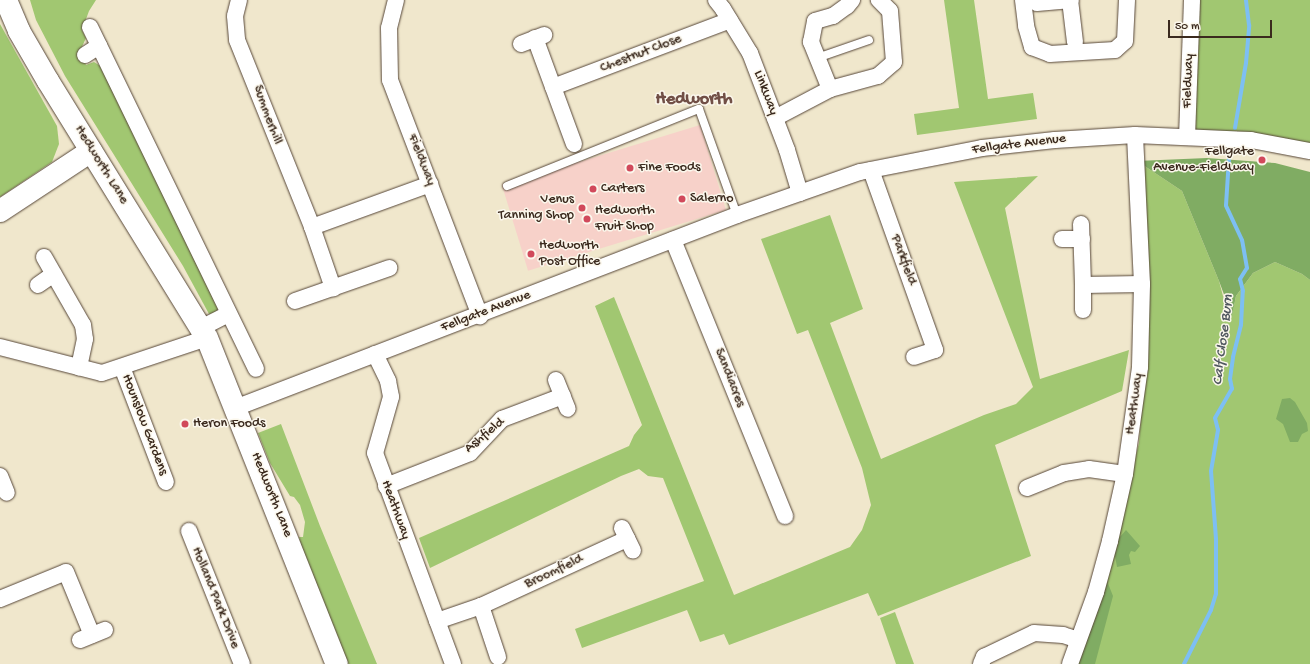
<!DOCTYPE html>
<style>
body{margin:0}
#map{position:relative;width:1310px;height:664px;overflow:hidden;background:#f0e7cc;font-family:"Gochi Hand",sans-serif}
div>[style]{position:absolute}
.built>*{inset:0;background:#f7d1c9;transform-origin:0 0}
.green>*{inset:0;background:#a1c771}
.forest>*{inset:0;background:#80ac63}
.stream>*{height:4px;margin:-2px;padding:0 2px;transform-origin:2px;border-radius:2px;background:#7dbff3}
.roads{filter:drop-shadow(0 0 1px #564638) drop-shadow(0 0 1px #564638)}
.lane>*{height:8px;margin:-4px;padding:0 4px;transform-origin:4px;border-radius:4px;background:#fff}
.street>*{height:16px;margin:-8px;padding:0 8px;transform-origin:8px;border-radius:8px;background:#fff}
.secondary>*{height:22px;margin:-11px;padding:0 11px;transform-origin:11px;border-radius:11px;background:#fff}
.highway>*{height:22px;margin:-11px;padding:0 11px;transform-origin:11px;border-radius:11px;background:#fff}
.dots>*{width:11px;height:11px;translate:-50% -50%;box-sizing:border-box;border:2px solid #fbf7ec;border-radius:50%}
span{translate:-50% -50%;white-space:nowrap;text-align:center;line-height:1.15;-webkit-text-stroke:3px #fbf7ec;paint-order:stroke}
.street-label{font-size:14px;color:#3b2a1e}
.poi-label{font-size:14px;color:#3b2a1e}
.right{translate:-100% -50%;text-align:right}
.left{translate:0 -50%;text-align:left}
.water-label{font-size:15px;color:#4f575e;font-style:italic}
.district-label{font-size:18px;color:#714f46;font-weight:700}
.scale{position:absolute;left:1168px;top:20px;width:104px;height:18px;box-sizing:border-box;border:2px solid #3b2a1e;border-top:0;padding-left:5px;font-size:12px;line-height:14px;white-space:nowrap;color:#3b2a1e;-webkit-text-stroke:3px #fbf7ec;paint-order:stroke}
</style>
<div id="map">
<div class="built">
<div style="left:700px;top:125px;width:89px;height:207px;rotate:73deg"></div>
</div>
<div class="green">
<div style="clip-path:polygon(30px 0,96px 0,89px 11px,82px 30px,86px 38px,80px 51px,86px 65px,94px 62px,102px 67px,218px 309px,215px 313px,209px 314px,183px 266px,65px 76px,36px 20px)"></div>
<div style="clip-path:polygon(944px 0,974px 0,988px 99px,1033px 93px,1037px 119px,917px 135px,914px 114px,959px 108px)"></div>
<div style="clip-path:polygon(1197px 0,1310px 0,1310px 151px,1187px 137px)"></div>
<div style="clip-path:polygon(0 24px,57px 126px,59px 144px,52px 162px,0 197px)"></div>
<div style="clip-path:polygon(1137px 161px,1182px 191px,1219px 281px,1223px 296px,1232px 315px,1236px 296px,1253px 273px,1275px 262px,1302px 274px,1310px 280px,1310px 664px,1075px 664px,1105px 576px,1139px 443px,1145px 363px)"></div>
<div style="clip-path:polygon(1038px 176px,1005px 208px,1040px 379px,1129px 350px,1122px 391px,995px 445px,1031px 556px,878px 616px,868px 593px,729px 645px,724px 634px,700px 642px,687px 610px,582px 648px,575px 629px,704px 581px,663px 478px,648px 476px,639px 469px,621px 476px,430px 568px,419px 538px,629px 446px,634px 435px,642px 425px,595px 306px,614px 297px,734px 595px,850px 547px,862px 530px,871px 505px,862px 468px,808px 330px,797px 334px,761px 239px,830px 215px,863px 309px,830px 323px,881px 459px,984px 415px,1016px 404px,1033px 387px,954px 182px)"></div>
<div style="clip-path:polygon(281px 424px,320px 526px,377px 664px,346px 664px,304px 558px,299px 537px,303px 537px,305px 522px,300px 505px,294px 497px,290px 496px,270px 463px,258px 433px)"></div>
<div style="clip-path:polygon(895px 612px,914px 664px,896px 664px,880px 618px)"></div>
</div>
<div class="forest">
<div style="clip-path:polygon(1207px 158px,1275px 163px,1310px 172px,1310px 280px,1302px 274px,1275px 262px,1253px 273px,1236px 296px,1232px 316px,1219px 281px,1182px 191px,1137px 161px)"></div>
<div style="clip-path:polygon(1290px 398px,1295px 402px,1307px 423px,1308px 431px,1302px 434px,1298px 442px,1290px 442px,1283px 424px,1276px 419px,1282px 399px)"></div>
<div style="clip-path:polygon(1126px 530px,1140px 546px,1135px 552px,1131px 551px,1129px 555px,1131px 564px,1117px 567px,1113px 545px)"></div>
<div style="clip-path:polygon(1105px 576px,1113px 596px,1095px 664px,1075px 664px)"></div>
</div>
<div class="stream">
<div style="left:1235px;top:128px;width:66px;rotate:-80.4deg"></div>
<div style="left:1246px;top:63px;width:38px;rotate:-85deg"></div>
<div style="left:1249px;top:25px;width:25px;rotate:-97deg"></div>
<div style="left:1184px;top:664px;width:60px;rotate:-63.4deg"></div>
<div style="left:1211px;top:610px;width:17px;rotate:-73deg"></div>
<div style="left:1216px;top:594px;width:55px;rotate:-90deg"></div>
<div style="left:1216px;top:539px;width:68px;rotate:-94.2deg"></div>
<div style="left:1211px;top:471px;width:42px;rotate:-80.3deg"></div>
<div style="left:1218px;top:430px;width:12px;rotate:-104deg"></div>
<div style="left:1215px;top:418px;width:34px;rotate:-60deg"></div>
<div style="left:1232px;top:389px;width:10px;rotate:-101deg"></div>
<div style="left:1230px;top:379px;width:22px;rotate:-82deg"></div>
<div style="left:1233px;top:357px;width:33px;rotate:-76deg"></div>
<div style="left:1241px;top:325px;width:34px;rotate:-87deg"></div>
<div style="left:1243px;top:291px;width:12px;rotate:-104deg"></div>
<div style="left:1240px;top:279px;width:13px;rotate:-58deg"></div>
<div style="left:1247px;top:268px;width:28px;rotate:-100deg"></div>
<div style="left:1242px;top:240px;width:38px;rotate:-115deg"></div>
<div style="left:1226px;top:205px;width:47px;rotate:-86.3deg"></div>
</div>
<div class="roads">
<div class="lane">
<div style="left:817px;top:58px;width:55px;rotate:-19.1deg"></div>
<div style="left:507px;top:186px;width:207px;rotate:-21.9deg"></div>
<div style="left:699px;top:109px;width:113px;rotate:70.3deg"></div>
</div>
<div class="street">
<div style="left:239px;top:0;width:16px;rotate:104deg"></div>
<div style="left:235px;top:16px;width:24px;rotate:85deg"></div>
<div style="left:237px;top:40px;width:201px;rotate:68.1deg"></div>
<div style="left:312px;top:227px;width:126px;rotate:-20deg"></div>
<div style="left:396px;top:0;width:29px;rotate:104deg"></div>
<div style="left:389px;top:28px;width:52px;rotate:88.9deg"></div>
<div style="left:390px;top:80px;width:253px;rotate:69.1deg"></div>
<div style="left:716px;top:0;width:11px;rotate:52deg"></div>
<div style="left:723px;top:9px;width:52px;rotate:58.5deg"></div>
<div style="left:750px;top:53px;width:104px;rotate:69.1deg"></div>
<div style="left:787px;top:150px;width:45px;rotate:73.2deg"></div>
<div style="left:1023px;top:0;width:26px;rotate:83deg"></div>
<div style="left:1026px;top:26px;width:22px;rotate:74deg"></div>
<div style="left:1032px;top:47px;width:19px;rotate:21deg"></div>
<div style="left:1050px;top:54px;width:65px;rotate:-3.5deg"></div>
<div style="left:1115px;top:50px;width:13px;rotate:-42deg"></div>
<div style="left:1125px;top:41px;width:41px;rotate:-87.2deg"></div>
<div style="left:1070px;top:0;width:42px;rotate:83.2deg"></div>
<div style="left:1037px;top:3px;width:34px;rotate:-5deg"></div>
<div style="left:90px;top:27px;width:380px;rotate:64.1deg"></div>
<div style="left:535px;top:38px;width:113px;rotate:69.8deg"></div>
<div style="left:521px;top:44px;width:25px;rotate:-21deg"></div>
<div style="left:85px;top:55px;width:17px;rotate:-33deg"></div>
<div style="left:553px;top:87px;width:189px;rotate:-20.7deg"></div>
<div style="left:830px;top:89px;width:51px;rotate:-112deg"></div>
<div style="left:811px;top:42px;width:21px;rotate:-79deg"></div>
<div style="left:815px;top:21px;width:19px;rotate:-16deg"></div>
<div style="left:833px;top:16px;width:17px;rotate:-36deg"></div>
<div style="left:847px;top:6px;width:8px;rotate:-50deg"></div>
<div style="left:775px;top:118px;width:62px;rotate:-27.8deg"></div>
<div style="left:830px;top:89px;width:50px;rotate:-15.2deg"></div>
<div style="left:878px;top:76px;width:21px;rotate:-41deg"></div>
<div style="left:894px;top:62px;width:51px;rotate:-94.5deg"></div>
<div style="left:890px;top:11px;width:16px;rotate:-135deg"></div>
<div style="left:1187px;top:137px;width:137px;rotate:-87.9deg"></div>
<div style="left:871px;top:170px;width:191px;rotate:70.4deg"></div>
<div style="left:935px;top:350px;width:22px;rotate:162deg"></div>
<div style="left:1081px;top:224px;width:61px;rotate:88.1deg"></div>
<div style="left:312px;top:227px;width:65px;rotate:71deg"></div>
<div style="left:1062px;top:239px;width:20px"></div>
<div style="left:673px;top:240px;width:298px;rotate:67.9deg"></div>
<div style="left:44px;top:257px;width:78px;rotate:60.2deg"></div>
<div style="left:83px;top:325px;width:14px;rotate:82deg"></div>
<div style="left:85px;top:339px;width:29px;rotate:102deg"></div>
<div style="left:38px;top:285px;width:19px;rotate:-35deg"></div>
<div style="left:295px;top:301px;width:100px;rotate:-19.3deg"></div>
<div style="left:1083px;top:310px;width:25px;rotate:-90deg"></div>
<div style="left:1083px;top:285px;width:59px;rotate:-1deg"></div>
<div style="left:201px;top:328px;width:31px;rotate:-27deg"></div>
<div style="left:0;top:347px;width:105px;rotate:14.3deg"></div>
<div style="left:102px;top:373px;width:111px;rotate:-18.4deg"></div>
<div style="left:375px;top:354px;width:30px;rotate:64deg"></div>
<div style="left:388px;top:381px;width:16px;rotate:79deg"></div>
<div style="left:391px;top:397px;width:58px;rotate:105.9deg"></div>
<div style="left:375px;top:453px;width:225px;rotate:69.7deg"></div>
<div style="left:122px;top:367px;width:123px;rotate:69.1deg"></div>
<div style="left:556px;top:380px;width:31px;rotate:68deg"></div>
<div style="left:235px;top:408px;width:538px;rotate:-21.03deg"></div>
<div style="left:737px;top:215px;width:130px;rotate:-19.3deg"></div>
<div style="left:860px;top:172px;width:124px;rotate:-11.1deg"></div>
<div style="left:982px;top:148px;width:73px;rotate:-6.3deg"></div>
<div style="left:1055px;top:140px;width:80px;rotate:-3.6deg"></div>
<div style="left:1135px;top:135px;width:116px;rotate:2.5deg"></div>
<div style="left:1251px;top:140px;width:60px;rotate:10.6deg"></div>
<div style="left:0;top:476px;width:18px;rotate:68deg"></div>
<div style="left:386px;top:486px;width:90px;rotate:-21.4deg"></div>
<div style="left:470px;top:453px;width:47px;rotate:-46.7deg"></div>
<div style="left:502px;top:419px;width:65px;rotate:-20.7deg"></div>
<div style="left:1027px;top:488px;width:40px;rotate:-22deg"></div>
<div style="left:1064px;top:473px;width:25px;rotate:-9deg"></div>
<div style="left:1089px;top:469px;width:36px;rotate:8deg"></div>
<div style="left:622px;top:528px;width:25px;rotate:64deg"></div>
<div style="left:189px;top:531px;width:143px;rotate:68.3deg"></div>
<div style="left:0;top:599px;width:71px;rotate:-22.2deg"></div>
<div style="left:66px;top:572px;width:68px;rotate:67.6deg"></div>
<div style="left:437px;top:621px;width:46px;rotate:-18.8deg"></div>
<div style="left:80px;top:640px;width:27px;rotate:-22deg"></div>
<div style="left:498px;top:657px;width:54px;rotate:-108.4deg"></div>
<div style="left:481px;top:606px;width:161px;rotate:-24.7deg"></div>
<div style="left:981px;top:664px;width:8px;rotate:-67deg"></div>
<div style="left:984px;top:657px;width:55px;rotate:-25.6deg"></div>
<div style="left:1034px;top:633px;width:29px;rotate:4deg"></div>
<div style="left:1063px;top:635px;width:16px;rotate:18deg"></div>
<div style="left:1070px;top:664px;width:77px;rotate:-70.1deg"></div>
<div style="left:1096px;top:592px;width:53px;rotate:-74.6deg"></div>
<div style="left:1110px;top:541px;width:69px;rotate:-77.4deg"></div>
<div style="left:1125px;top:474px;width:108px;rotate:-82deg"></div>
<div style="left:1140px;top:367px;width:83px;rotate:-88.6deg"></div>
<div style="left:1142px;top:284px;width:149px;rotate:-92.7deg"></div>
</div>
<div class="secondary">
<div style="left:6px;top:0;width:34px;rotate:67deg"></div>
<div style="left:19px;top:31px;width:58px;rotate:59.9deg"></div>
<div style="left:48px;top:81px;width:302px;rotate:58.3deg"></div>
<div style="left:207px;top:338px;width:351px;rotate:68.3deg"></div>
</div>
<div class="highway">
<div style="left:0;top:211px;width:109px;rotate:-33.4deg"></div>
</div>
</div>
<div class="dots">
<div style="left:1262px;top:160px;background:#d1495b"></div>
<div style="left:630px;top:168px;background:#d1495b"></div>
<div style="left:593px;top:189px;background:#d1495b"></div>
<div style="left:682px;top:199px;background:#d1495b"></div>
<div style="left:582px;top:208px;background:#d1495b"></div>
<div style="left:587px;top:219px;background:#d1495b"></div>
<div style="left:531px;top:254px;background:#d1495b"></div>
<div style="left:185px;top:424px;background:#d1495b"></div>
</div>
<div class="street-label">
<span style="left:641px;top:54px;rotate:-21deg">Chestnut Close</span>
<span style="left:1189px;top:81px;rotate:-88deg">Fieldway</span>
<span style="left:765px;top:93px;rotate:69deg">Linkway</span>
<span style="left:267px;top:115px;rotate:70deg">Summerhill</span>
<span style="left:1019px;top:145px;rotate:-7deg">Fellgate Avenue</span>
<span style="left:421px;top:160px;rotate:69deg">Fieldway</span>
<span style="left:101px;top:165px;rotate:58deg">Hedworth Lane</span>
<span style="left:903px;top:260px;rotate:70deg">Parkfield</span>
<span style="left:486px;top:312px;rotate:-21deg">Fellgate Avenue</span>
<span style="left:729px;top:378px;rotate:68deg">Sandiacres</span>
<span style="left:1135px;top:404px;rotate:-82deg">Heathway</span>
<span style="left:144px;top:425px;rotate:69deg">Hounslow Gardens</span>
<span style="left:485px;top:436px;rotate:-40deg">Ashfield</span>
<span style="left:271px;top:495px;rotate:68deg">Hedworth Lane</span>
<span style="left:395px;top:510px;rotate:70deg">Heathway</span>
<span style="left:554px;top:572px;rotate:-25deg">Broomfield</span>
<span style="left:215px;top:598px;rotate:68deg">Holland Park Drive</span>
</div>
<div class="poi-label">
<span class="right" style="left:1254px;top:160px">Fellgate<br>Avenue-Fieldway</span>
<span class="left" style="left:638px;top:168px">Fine Foods</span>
<span class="left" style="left:601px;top:189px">Carters</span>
<span class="left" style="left:690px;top:199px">Salerno</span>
<span class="right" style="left:574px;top:208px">Venus<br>Tanning Shop</span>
<span class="left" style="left:595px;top:219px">Hedworth<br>Fruit Shop</span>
<span class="left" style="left:539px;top:254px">Hedworth<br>Post Office</span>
<span class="left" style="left:193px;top:424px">Heron Foods</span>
</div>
<div class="water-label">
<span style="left:1224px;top:340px;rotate:-83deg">Calf Close Burn</span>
</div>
<div class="district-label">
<span style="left:694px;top:100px">Hedworth</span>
</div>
<div class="scale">50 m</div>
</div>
